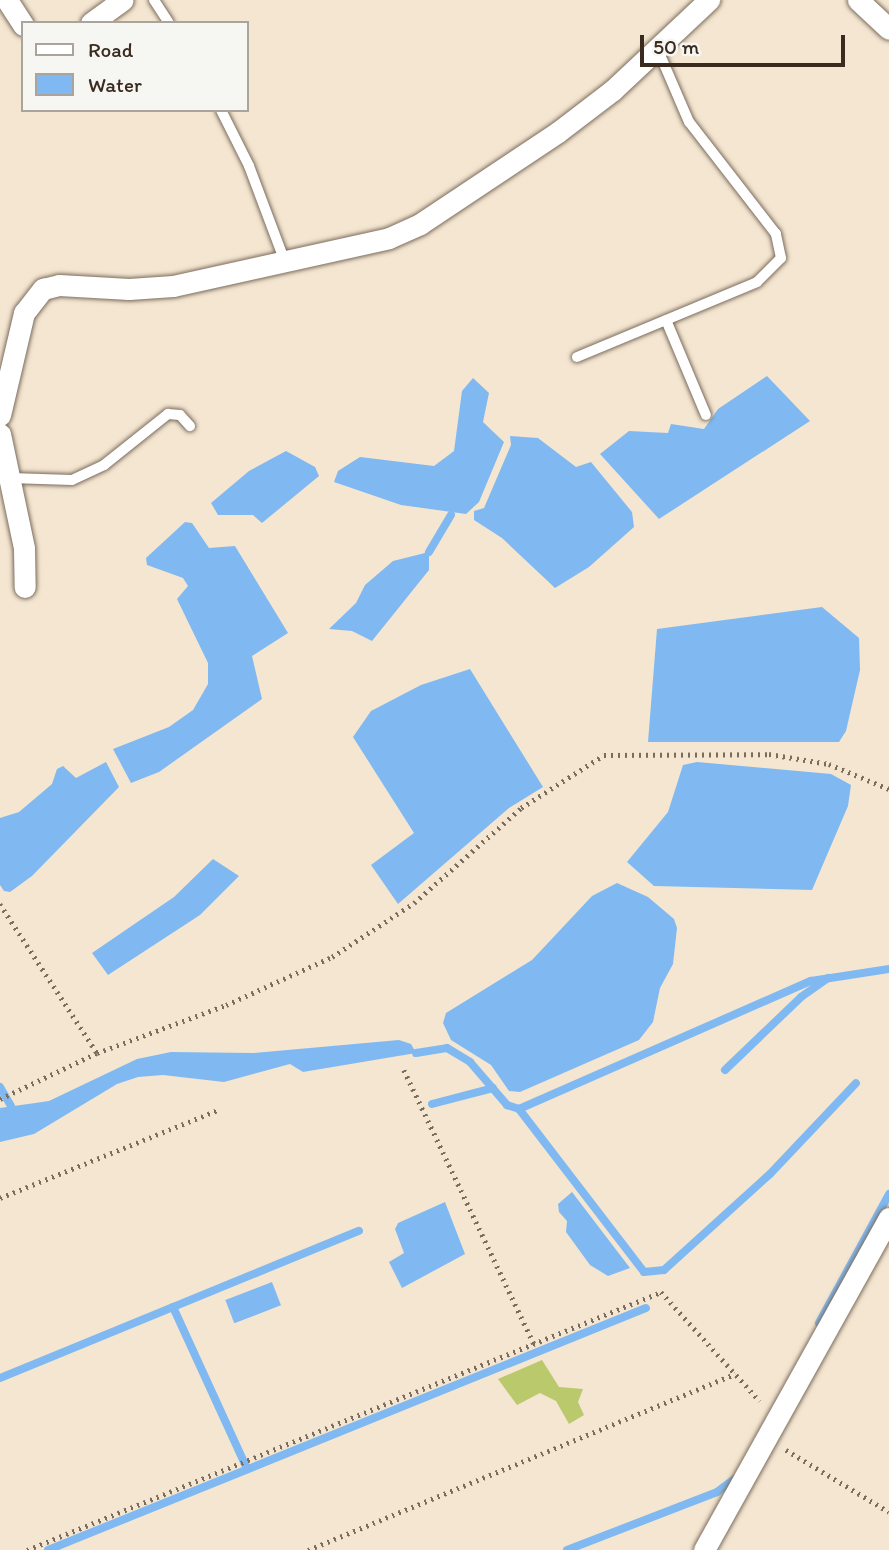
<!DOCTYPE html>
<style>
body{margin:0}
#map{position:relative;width:889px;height:1550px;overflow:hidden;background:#f4e6d1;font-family:Itim,sans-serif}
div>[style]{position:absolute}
.green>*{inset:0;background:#b9c96c}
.water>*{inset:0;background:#80b9f1;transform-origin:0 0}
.stream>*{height:8px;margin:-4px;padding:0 4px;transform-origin:4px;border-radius:4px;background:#80b9f1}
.path>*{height:4.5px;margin-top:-2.25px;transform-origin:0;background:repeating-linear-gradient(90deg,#7c6c5d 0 2px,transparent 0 7px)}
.roads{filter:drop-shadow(0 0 2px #7c6c5d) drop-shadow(0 0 2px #7c6c5d)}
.service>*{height:10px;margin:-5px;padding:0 5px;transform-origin:5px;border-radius:5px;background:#fff}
.minor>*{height:21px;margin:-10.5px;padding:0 10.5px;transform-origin:10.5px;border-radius:10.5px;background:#fff}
span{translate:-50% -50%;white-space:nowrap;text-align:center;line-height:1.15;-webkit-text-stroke:5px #f6f6f2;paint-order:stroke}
.legend{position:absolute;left:21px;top:21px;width:228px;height:91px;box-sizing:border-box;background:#f6f6f2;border:2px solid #aba49d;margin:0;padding:9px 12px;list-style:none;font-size:21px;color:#3b2a1e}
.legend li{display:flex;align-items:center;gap:14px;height:35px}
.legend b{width:35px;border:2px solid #aba49d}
.scale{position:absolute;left:640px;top:35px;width:205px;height:32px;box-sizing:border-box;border:4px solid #3b2a1e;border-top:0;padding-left:9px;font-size:21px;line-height:24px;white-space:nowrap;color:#3b2a1e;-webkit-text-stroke:5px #f6f6f2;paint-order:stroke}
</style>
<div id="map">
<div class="green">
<div style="clip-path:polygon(542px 1360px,559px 1387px,583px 1389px,578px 1402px,584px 1415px,569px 1424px,556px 1401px,540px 1393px,517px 1405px,498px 1379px)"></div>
</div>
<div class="water">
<div style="clip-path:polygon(767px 376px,810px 421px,659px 519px,600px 454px,629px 431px,668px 433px,671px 424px,704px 429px,718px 409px)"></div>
<div style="clip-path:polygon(473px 378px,489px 393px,483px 422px,504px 442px,479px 502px,466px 514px,401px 505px,334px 482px,338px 471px,360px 457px,434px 466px,454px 451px,462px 391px)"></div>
<div style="clip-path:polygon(510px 436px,538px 438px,576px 467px,591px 462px,632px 512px,634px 527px,589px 567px,555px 588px,502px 538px,474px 520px,474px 511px,484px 508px,511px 445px)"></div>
<div style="clip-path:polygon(286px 451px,315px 467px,319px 476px,262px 523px,253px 515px,218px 515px,211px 503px,249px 471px)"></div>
<div style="clip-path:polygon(185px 522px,192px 523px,209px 548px,235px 546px,288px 633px,252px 656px,262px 699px,159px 772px,131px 783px,113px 749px,169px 727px,193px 710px,208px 684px,208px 663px,177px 599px,188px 586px,183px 578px,147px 565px,146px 558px)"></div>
<div style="clip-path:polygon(429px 552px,429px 570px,372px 641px,352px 631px,329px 629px,356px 603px,365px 585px,393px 561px)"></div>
<div style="clip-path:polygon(822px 607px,859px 638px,860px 670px,846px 731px,839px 742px,648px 742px,657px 629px)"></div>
<div style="clip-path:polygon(470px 669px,543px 787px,509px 808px,398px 904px,371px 865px,414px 833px,353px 737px,371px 711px,421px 685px)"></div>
<div style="clip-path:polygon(106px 762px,119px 787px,32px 876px,10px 892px,4px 891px,0 885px,0 818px,19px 812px,52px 784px,57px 769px,63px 766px,76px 778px)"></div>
<div style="clip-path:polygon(697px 762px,831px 774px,851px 785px,848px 806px,812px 890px,654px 886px,627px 862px,668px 812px,683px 765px)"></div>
<div style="clip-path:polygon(213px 859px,239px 876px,200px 915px,108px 975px,92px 953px,174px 897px)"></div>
<div style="clip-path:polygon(617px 883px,648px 897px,674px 919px,677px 928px,673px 964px,660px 988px,653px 1022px,639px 1040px,520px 1092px,509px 1091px,491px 1065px,451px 1040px,443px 1023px,446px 1013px,532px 960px,592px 896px)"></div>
<div style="clip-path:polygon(399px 1040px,411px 1044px,416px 1053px,303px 1072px,290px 1064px,224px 1082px,163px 1075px,138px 1077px,117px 1084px,34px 1134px,0 1142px,0 1108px,49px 1101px,137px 1059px,171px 1052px,253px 1053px)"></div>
<div style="clip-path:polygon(572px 1192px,630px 1268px,608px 1276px,590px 1265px,566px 1232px,567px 1221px,559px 1212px,558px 1204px)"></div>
<div style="clip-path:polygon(445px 1202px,465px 1254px,402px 1288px,389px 1262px,404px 1253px,395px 1229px,398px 1223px)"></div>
<div style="left:272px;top:1282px;width:25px;height:50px;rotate:69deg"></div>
</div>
<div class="stream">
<div style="left:429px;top:552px;width:43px;rotate:-59.3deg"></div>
<div style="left:416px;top:1053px;width:31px;rotate:-9deg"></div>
<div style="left:447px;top:1048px;width:27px;rotate:31deg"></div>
<div style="left:470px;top:1062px;width:57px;rotate:49.3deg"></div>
<div style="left:507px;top:1105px;width:13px;rotate:18deg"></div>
<div style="left:519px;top:1109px;width:319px;rotate:-23.7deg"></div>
<div style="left:811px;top:981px;width:79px;rotate:-8.7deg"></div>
<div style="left:725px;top:1070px;width:105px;rotate:-43.8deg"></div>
<div style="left:801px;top:997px;width:33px;rotate:-35deg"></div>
<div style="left:0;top:1087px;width:22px;rotate:60deg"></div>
<div style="left:432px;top:1104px;width:63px;rotate:-14.7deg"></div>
<div style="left:519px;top:1109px;width:205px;rotate:52.5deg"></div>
<div style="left:644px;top:1272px;width:20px;rotate:-6deg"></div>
<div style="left:664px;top:1270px;width:143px;rotate:-42.2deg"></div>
<div style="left:770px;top:1174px;width:125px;rotate:-46.6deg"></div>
<div style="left:173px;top:1307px;width:178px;rotate:65.4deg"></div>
<div style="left:819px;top:1323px;width:147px;rotate:-61.5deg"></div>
<div style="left:0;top:1378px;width:388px;rotate:-22.3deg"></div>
<div style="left:48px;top:1550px;width:645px;rotate:-22.03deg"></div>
<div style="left:567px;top:1550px;width:161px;rotate:-21.1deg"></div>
<div style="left:717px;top:1492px;width:21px;rotate:-37deg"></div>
</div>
<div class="path">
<div style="left:0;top:904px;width:178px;rotate:56.9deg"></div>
<div style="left:404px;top:1070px;width:303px;rotate:64.6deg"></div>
<div style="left:0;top:1099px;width:107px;rotate:-25.4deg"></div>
<div style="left:97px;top:1053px;width:138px;rotate:-20.4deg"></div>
<div style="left:226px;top:1005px;width:116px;rotate:-24.4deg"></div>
<div style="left:332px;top:957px;width:98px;rotate:-33.4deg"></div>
<div style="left:414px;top:903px;width:143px;rotate:-41.6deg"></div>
<div style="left:521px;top:808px;width:98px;rotate:-32.6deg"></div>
<div style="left:604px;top:755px;width:165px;rotate:-0.3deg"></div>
<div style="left:769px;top:754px;width:61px;rotate:9.5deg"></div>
<div style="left:829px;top:764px;width:65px;rotate:22.6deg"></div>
<div style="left:0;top:1198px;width:237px;rotate:-22deg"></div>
<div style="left:786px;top:1450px;width:120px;rotate:31deg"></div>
<div style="left:27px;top:1550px;width:684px;rotate:-22.14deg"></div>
<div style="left:661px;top:1292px;width:147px;rotate:47.8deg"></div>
<div style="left:308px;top:1550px;width:462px;rotate:-22.4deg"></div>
</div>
<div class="roads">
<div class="service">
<div style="left:154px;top:0;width:27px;rotate:57deg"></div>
<div style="left:221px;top:110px;width:63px;rotate:63.4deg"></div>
<div style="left:249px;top:166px;width:103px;rotate:69.4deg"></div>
<div style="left:666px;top:320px;width:103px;rotate:67.2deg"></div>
<div style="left:577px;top:357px;width:195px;rotate:-22.6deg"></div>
<div style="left:757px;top:282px;width:34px;rotate:-45deg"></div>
<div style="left:781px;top:258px;width:25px;rotate:-102deg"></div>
<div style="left:776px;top:234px;width:142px;rotate:-127.8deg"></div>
<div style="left:689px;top:122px;width:78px;rotate:-113.3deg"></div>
<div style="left:10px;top:478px;width:62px;rotate:1.8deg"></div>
<div style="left:72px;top:480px;width:35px;rotate:-25deg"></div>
<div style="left:104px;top:465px;width:82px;rotate:-38.6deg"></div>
<div style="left:168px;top:414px;width:12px;rotate:5deg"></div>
<div style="left:180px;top:415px;width:15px;rotate:48deg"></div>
</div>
<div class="minor">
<div style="left:7px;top:0;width:30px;rotate:57deg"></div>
<div style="left:858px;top:0;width:42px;rotate:43.1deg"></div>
<div style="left:91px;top:23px;width:39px;rotate:-36deg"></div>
<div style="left:0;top:415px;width:105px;rotate:-76.8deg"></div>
<div style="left:24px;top:313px;width:31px;rotate:-52deg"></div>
<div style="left:43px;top:289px;width:16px;rotate:-14deg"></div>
<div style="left:59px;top:285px;width:70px;rotate:3.3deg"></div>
<div style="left:129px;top:289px;width:44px;rotate:-3.9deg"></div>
<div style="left:173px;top:286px;width:221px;rotate:-12.5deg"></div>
<div style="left:389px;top:238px;width:34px;rotate:-24deg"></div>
<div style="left:420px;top:224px;width:166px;rotate:-33.7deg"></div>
<div style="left:558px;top:132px;width:69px;rotate:-37.4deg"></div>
<div style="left:613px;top:90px;width:132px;rotate:-43.2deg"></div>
<div style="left:0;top:434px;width:116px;rotate:78.1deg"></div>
<div style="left:24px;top:548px;width:39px;rotate:89deg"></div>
<div style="left:704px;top:1550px;width:380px;rotate:-60.9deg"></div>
</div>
</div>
<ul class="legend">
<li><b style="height:9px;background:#fff"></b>Road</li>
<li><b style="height:19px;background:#80b9f1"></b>Water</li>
</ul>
<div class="scale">50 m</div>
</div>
